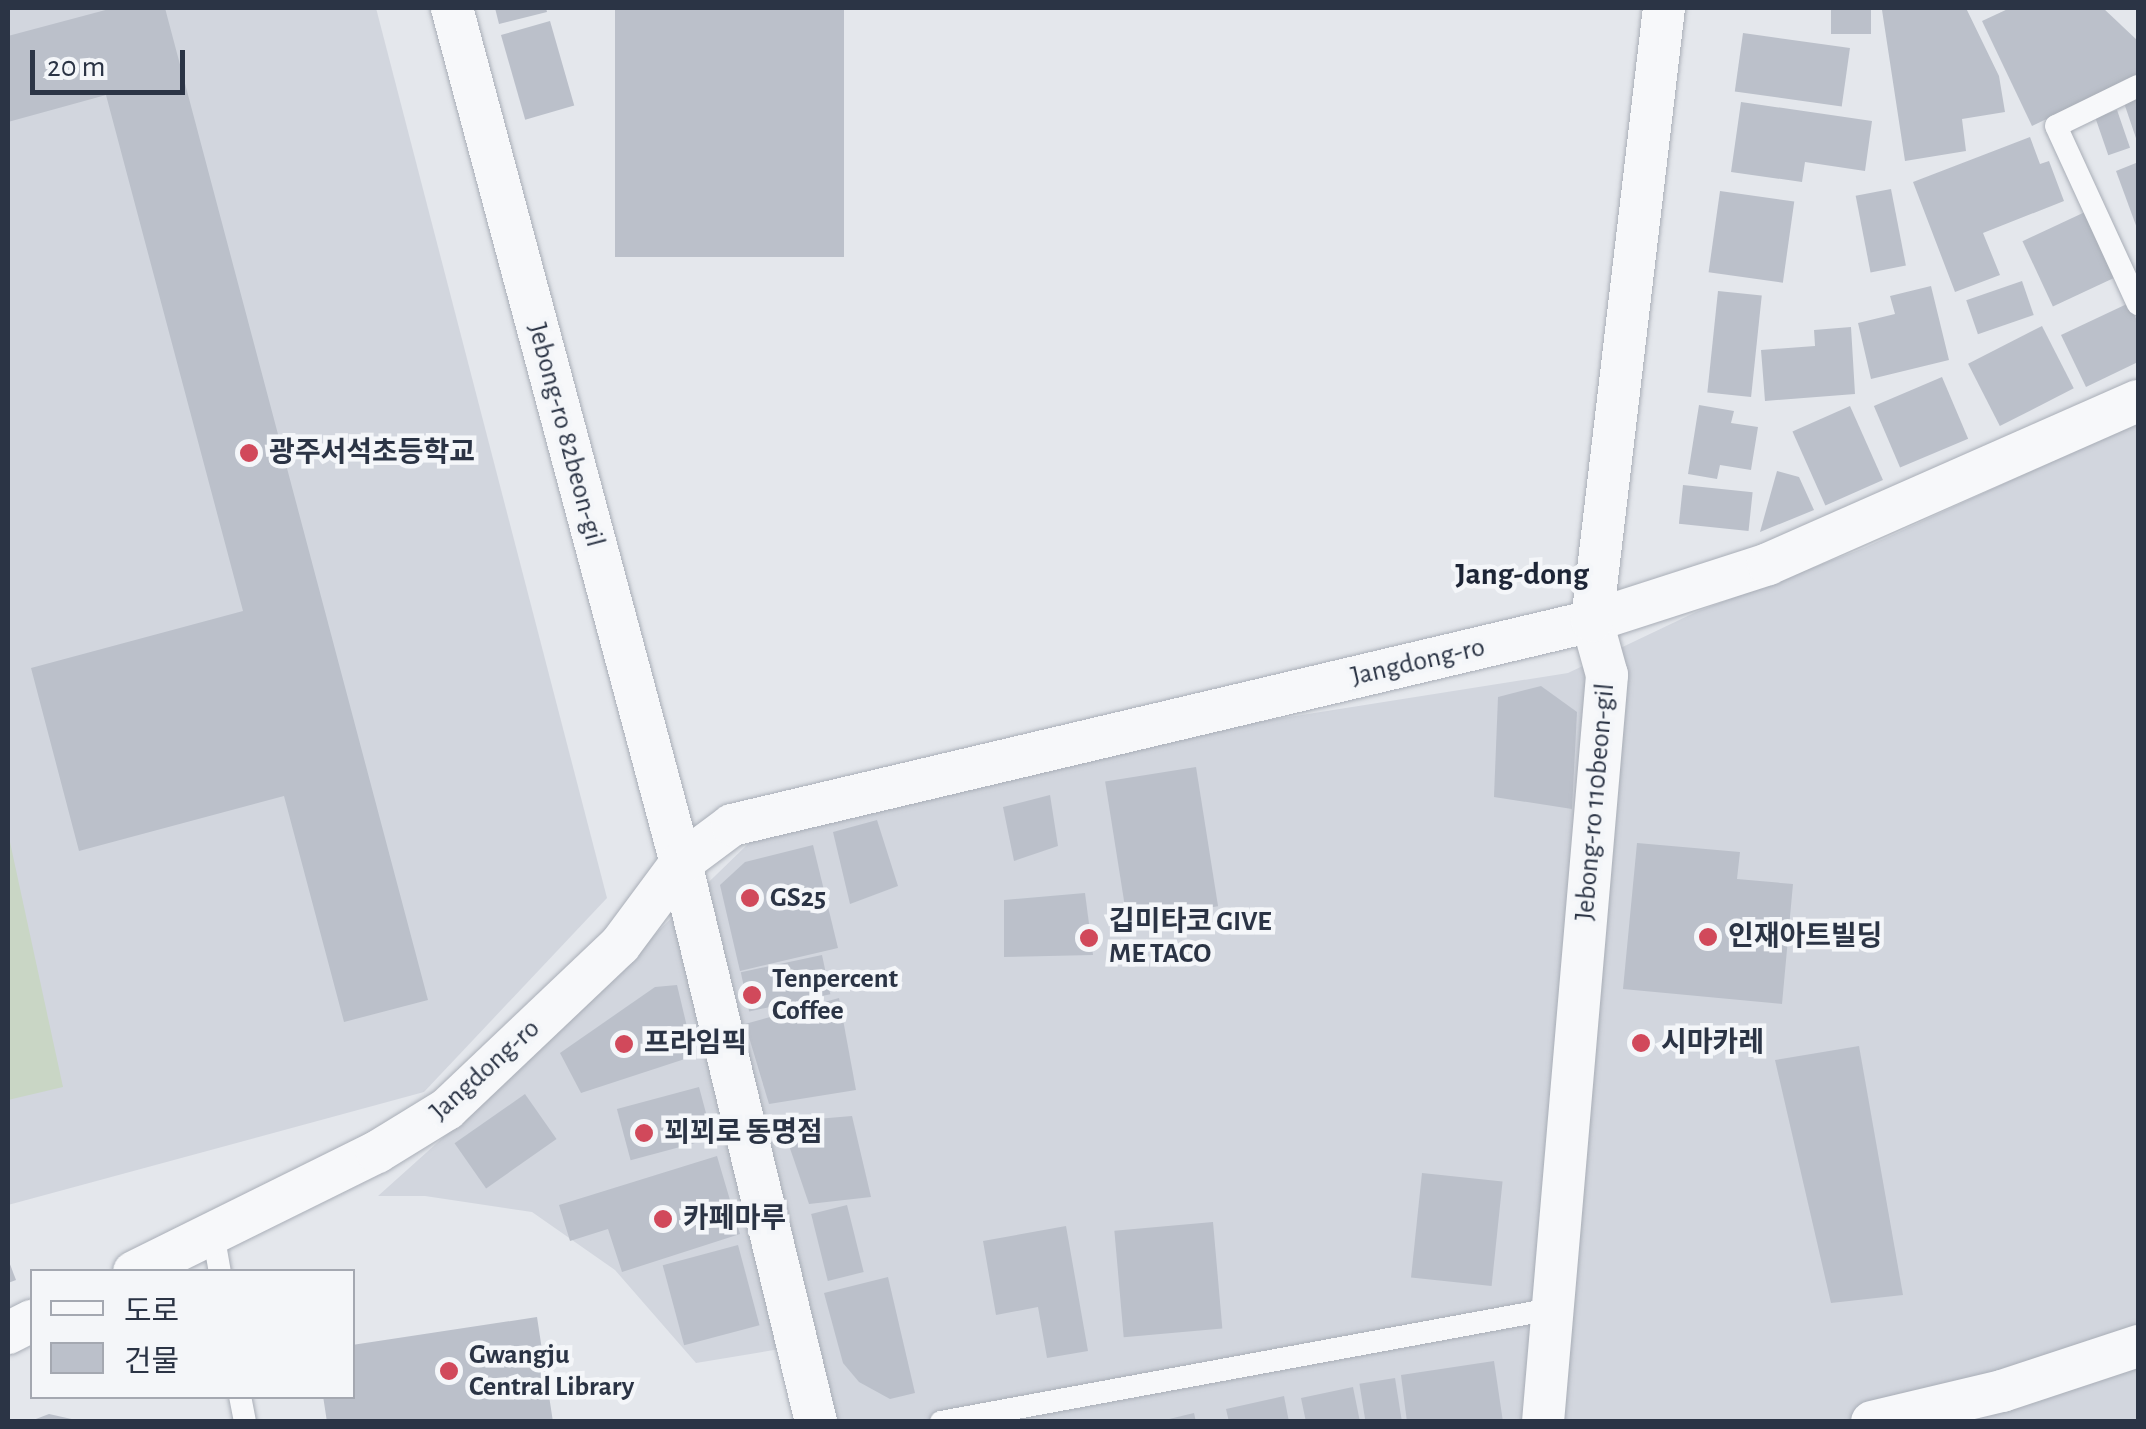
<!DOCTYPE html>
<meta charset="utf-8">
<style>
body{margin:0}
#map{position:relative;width:2146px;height:1429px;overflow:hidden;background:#e4e7ec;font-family:"Alegreya Sans","Noto Sans KR",sans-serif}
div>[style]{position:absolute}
.built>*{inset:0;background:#d2d6de}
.green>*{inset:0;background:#c9d6c5}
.building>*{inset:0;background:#bbc0ca;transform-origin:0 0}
.roads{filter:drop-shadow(0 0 2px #a9aeb7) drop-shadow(0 0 2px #a9aeb7)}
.lane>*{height:22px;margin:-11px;padding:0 11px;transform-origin:11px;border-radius:11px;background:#f7f8fa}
.street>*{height:42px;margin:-21px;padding:0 21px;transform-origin:21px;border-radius:21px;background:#f7f8fa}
.dots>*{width:28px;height:28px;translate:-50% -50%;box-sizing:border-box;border:5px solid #f4f6f9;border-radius:50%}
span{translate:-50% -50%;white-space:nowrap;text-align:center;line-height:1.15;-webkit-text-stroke:9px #f4f6f9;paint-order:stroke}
.street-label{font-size:28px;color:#2b3445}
.poi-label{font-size:28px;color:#2b3445;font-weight:700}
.left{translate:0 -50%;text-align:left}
.quarter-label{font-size:32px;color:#1d2536;font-weight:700}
.frame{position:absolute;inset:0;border:10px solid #2b3445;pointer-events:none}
.legend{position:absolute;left:30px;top:1269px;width:325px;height:130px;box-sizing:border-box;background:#f4f6f9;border:2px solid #a4a8b1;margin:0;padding:12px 18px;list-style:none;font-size:30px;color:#2b3445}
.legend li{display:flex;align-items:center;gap:20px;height:50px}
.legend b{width:50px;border:2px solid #a4a8b1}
.scale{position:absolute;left:30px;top:50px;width:155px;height:45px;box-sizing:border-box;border:5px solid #2b3445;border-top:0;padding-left:12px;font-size:30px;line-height:35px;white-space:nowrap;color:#2b3445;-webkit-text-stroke:8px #f4f6f9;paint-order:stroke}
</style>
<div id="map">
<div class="built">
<div style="clip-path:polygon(8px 8px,376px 8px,607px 898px,424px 1092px,8px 1205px)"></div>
<div style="clip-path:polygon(2138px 422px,2138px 1421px,797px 1421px,780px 1349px,696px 1363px,615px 1270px,532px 1212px,425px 1196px,378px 1196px,476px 1108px,750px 842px,1238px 725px,1568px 673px,1696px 612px,1864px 548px)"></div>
</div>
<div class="green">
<div style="clip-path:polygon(8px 833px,63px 1087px,8px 1100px)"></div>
</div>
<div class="building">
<div style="clip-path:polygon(113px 8px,165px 8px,428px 1000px,344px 1022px,284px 796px,79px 851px,31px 668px,243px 611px,106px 95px,8px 122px,8px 36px)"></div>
<div style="clip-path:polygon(495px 8px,546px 8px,547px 12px,499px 24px)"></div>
<div style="left:615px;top:8px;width:229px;height:249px"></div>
<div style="left:1831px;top:8px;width:40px;height:26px"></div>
<div style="clip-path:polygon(1898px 8px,1966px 8px,1999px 76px,2005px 112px,1962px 119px,1966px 151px,1905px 161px,1882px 10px)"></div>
<div style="clip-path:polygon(2010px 8px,2103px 8px,2138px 41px,2138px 75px,2032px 126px,1982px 21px)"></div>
<div style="left:550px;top:21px;width:88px;height:51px;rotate:74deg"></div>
<div style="left:1743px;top:33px;width:108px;height:59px;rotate:8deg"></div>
<div style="clip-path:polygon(2138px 91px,2138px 144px,2122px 97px)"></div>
<div style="clip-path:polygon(1741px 102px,1872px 121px,1865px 171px,1805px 162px,1802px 182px,1731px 172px)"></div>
<div style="left:2117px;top:110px;width:40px;height:23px;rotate:71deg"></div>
<div style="clip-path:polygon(2030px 137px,2040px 164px,2049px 161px,2064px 201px,1983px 233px,2000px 275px,1955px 292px,1913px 182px)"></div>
<div style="clip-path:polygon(2136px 163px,2138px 164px,2138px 231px,2116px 171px)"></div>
<div style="left:1891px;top:189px;width:78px;height:36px;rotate:79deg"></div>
<div style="left:1720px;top:191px;width:75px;height:82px;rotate:8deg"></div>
<div style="left:2085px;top:212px;width:72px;height:69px;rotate:65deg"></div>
<div style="left:2022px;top:281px;width:36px;height:59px;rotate:71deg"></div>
<div style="clip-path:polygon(1931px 286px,1949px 360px,1871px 379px,1858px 323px,1895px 314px,1890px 296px)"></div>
<div style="left:1718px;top:291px;width:44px;height:102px;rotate:6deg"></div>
<div style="clip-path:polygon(2129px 303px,2138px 323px,2138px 362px,2086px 387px,2061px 335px)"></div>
<div style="left:2042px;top:326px;width:70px;height:83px;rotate:63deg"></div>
<div style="clip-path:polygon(1851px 327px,1855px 394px,1765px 401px,1761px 350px,1815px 346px,1814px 330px)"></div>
<div style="left:1942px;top:377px;width:67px;height:74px;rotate:67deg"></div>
<div style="clip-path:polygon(1699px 405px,1734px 411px,1731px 423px,1758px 427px,1751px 470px,1720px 465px,1717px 479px,1688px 474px)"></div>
<div style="left:1850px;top:406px;width:81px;height:63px;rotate:66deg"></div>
<div style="clip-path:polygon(1777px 471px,1799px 477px,1814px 510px,1760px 532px)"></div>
<div style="left:1683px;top:485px;width:70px;height:39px;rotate:6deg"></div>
<div style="clip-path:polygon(1541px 686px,1577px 712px,1572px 809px,1494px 797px,1498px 697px)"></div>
<div style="left:1196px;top:767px;width:141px;height:92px;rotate:81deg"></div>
<div style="clip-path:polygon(1050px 795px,1058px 846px,1014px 861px,1003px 807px)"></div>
<div style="clip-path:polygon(877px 820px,898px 886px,850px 904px,833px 832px)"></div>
<div style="clip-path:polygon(1637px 843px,1740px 852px,1737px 879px,1793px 884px,1782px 1004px,1623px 989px)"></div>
<div style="clip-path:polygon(813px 845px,838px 948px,740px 971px,720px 885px,745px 862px)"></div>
<div style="clip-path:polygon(1085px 893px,1093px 955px,1004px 957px,1004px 900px)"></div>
<div style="left:822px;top:955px;width:40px;height:83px;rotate:78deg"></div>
<div style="clip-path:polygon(677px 985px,694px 1056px,581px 1093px,560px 1053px,655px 987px)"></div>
<div style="clip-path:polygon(839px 998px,856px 1090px,769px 1104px,745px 1024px)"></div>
<div style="clip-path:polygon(1859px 1046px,1903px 1295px,1831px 1303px,1775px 1060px)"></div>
<div style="left:699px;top:1087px;width:53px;height:85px;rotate:75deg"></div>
<div style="left:525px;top:1094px;width:55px;height:86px;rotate:55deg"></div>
<div style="clip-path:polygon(852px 1116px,871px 1197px,809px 1204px,781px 1122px)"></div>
<div style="clip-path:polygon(717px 1156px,740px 1234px,622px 1272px,608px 1229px,570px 1241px,559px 1205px)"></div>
<div style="left:1422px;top:1173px;width:81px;height:105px;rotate:6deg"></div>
<div style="left:847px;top:1205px;width:69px;height:37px;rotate:76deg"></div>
<div style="left:1213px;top:1222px;width:107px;height:99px;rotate:85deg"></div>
<div style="clip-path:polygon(1066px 1226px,1088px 1351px,1047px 1358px,1038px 1307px,996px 1315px,983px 1241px)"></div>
<div style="left:738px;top:1245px;width:83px;height:78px;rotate:75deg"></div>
<div style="clip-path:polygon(8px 1259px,16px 1280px,8px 1283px)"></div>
<div style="clip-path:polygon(888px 1277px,915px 1393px,890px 1399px,859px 1382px,843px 1363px,824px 1293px)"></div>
<div style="clip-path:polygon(537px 1317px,553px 1422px,327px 1422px,323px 1396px,352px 1396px,352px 1345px)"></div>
<div style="clip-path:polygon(1494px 1361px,1503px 1422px,1407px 1422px,1401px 1375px)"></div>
<div style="left:1395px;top:1378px;width:45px;height:36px;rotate:81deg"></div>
<div style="clip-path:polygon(1353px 1387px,1360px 1422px,1306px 1422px,1301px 1398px)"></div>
<div style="clip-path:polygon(1284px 1396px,1289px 1422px,1229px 1422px,1226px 1409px)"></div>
<div style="clip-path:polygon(1194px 1413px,1196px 1422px,1165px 1422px,1165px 1420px)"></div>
<div style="clip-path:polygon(49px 1414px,76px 1420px,76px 1422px,28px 1422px)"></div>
</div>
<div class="roads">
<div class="lane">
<div style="left:2138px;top:86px;width:91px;rotate:154deg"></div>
<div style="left:2056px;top:126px;width:196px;rotate:65.3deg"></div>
<div style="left:213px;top:1233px;width:40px;rotate:80deg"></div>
<div style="left:240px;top:1396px;width:26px;rotate:79deg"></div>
<div style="left:941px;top:1422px;width:620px;rotate:-10.49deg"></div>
</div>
<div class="street">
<div style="left:452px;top:8px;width:885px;rotate:75.01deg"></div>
<div style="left:681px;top:863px;width:575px;rotate:76.42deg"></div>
<div style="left:134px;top:1272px;width:271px;rotate:-26.3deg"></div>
<div style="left:377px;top:1152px;width:82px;rotate:-31.6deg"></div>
<div style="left:447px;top:1109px;width:238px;rotate:-43.5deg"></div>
<div style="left:620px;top:945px;width:102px;rotate:-53.4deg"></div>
<div style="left:681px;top:863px;width:64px;rotate:-36.7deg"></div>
<div style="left:732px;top:825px;width:884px;rotate:-13.34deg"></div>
<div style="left:1592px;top:621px;width:185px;rotate:-17.9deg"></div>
<div style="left:1768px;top:564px;width:404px;rotate:-23.8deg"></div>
<div style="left:8px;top:1333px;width:27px;rotate:-27deg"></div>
<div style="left:1543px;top:1422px;width:750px;rotate:-85.1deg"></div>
<div style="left:1607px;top:675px;width:56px;rotate:-105.5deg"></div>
<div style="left:1592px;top:621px;width:617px;rotate:-83.3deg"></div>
<div style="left:1872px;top:1422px;width:134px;rotate:-13.4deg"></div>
<div style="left:2002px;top:1391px;width:143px;rotate:-18.3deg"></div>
</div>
</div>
<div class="dots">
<div style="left:249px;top:453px;background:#d1495b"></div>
<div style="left:750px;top:898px;background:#d1495b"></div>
<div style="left:1708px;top:937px;background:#d1495b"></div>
<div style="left:1089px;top:938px;background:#d1495b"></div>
<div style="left:752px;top:995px;background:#d1495b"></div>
<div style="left:1641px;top:1043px;background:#d1495b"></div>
<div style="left:624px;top:1044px;background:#d1495b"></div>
<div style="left:644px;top:1133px;background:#d1495b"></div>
<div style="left:663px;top:1219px;background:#d1495b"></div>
<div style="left:449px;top:1371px;background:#d1495b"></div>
</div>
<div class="street-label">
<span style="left:566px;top:435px;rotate:75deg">Jebong-ro 82beon-gil</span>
<span style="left:1418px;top:662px;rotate:-13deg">Jangdong-ro</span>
<span style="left:1595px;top:802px;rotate:-85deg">Jebong-ro 110beon-gil</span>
<span style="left:485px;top:1070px;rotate:-42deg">Jangdong-ro</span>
</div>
<div class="poi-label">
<span class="left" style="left:269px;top:453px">광주서석초등학교</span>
<span class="left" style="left:770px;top:898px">GS25</span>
<span class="left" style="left:1109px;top:938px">깁미타코 GIVE<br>ME TACO</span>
<span class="left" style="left:1728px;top:937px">인재아트빌딩</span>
<span class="left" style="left:772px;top:995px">Tenpercent<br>Coffee</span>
<span class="left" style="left:1661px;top:1043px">시마카레</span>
<span class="left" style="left:644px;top:1044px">프라임픽</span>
<span class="left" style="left:664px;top:1133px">꾀꾀로 동명점</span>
<span class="left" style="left:683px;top:1219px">카페마루</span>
<span class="left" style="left:469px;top:1371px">Gwangju<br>Central Library</span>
</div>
<div class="quarter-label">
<span style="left:1522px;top:574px">Jang-dong</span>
</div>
<div class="frame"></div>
<ul class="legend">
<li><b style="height:12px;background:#f7f8fa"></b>도로</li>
<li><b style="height:28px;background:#bbc0ca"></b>건물</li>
</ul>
<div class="scale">20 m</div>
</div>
